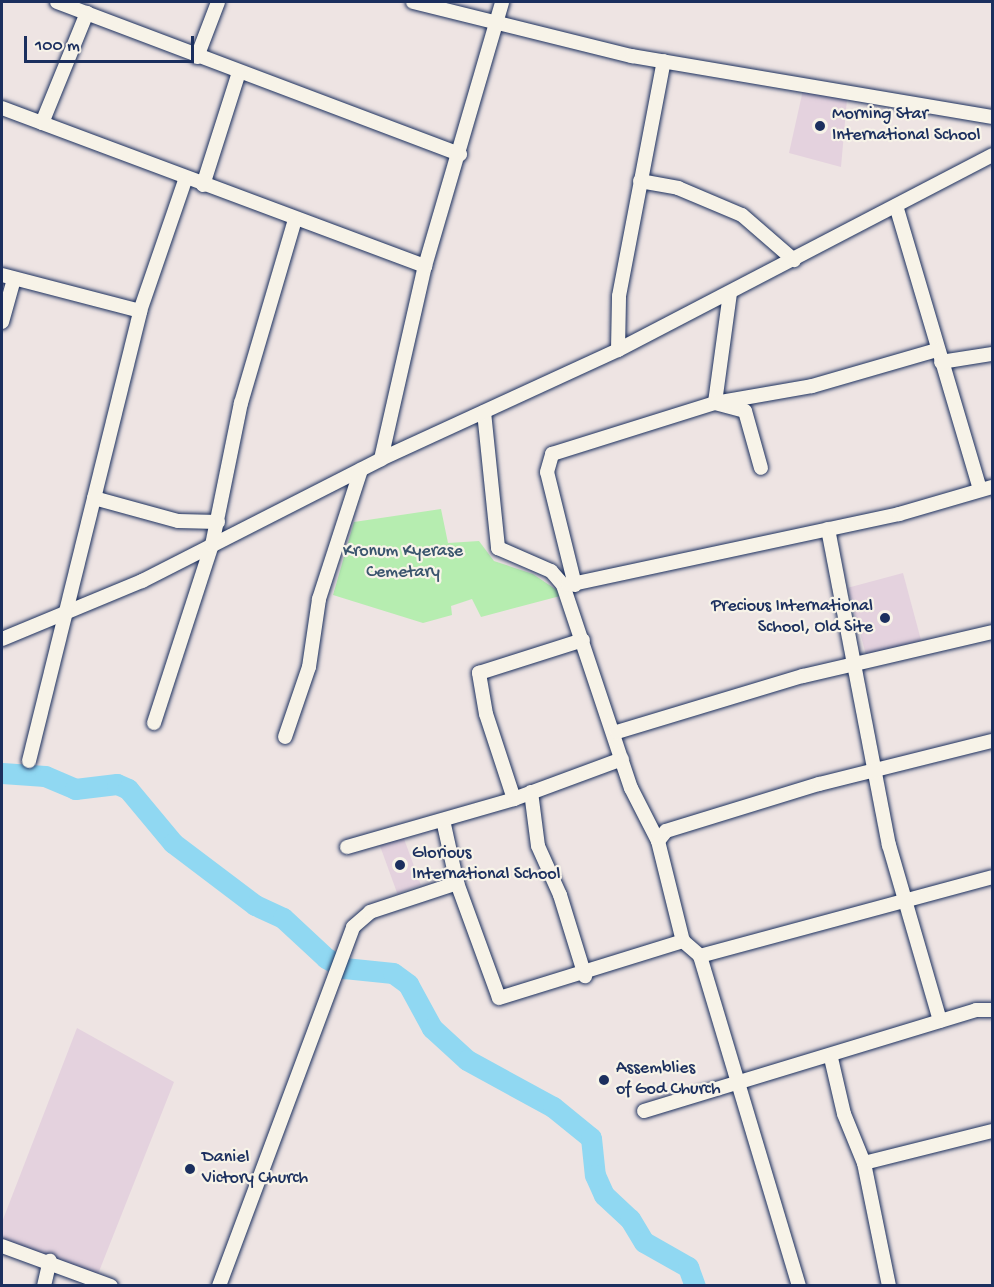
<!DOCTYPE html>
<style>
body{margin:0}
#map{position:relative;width:994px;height:1287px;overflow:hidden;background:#eee4e3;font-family:"Gochi Hand",sans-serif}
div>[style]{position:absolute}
.built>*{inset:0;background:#e4d2de;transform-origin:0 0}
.green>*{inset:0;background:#b6edb0}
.river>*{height:21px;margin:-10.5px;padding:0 10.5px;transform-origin:10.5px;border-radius:10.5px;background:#90d8f2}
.roads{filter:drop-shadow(0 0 2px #1b2f5e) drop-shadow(0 0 2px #1b2f5e)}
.minor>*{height:14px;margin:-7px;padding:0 7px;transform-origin:7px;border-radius:7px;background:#f7f3e8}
.dots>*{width:16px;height:16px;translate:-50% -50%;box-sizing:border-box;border:3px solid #f7f3e8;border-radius:50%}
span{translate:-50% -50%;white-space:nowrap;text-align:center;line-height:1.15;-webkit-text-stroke:4.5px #f7f3e8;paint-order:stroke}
.poi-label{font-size:18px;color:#1b2f5e}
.left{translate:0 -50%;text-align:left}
.right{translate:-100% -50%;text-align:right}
.park-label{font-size:18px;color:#3a556e}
.frame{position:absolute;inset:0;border:3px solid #1b2f5e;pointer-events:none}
.scale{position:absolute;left:24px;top:36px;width:170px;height:27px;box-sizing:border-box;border:3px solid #1b2f5e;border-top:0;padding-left:8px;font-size:18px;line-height:21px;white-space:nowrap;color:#1b2f5e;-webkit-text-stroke:4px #f7f3e8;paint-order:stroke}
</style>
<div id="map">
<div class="built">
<div style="clip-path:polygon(803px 90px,847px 99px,841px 167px,789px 153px)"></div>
<div style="left:903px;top:573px;width:70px;height:57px;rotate:75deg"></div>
<div style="left:403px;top:836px;width:52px;height:25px;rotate:70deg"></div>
<div style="clip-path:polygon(77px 1028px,174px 1082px,98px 1274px,2px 1239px,2px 1222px)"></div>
</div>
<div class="green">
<div style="clip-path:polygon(441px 509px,448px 543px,479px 541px,494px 561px,533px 574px,564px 595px,481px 617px,472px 599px,451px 606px,452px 615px,423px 623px,333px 595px,354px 522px)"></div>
</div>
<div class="river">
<div style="left:2px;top:773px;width:43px;rotate:4deg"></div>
<div style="left:45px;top:776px;width:33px;rotate:23deg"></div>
<div style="left:75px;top:789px;width:42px;rotate:-6.8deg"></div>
<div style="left:117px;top:784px;width:12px;rotate:24deg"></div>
<div style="left:128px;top:789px;width:70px;rotate:50.2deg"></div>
<div style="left:173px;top:843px;width:103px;rotate:37.1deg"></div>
<div style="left:255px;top:905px;width:31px;rotate:25deg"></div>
<div style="left:283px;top:918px;width:59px;rotate:42.9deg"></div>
<div style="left:326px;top:958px;width:21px;rotate:29deg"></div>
<div style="left:344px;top:968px;width:49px;rotate:5.8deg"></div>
<div style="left:393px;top:973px;width:19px;rotate:36deg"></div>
<div style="left:408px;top:984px;width:50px;rotate:61.4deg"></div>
<div style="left:432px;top:1028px;width:47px;rotate:42.4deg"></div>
<div style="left:467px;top:1060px;width:98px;rotate:28.7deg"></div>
<div style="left:553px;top:1107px;width:49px;rotate:39.2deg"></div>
<div style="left:591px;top:1138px;width:37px;rotate:84deg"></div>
<div style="left:595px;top:1175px;width:22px;rotate:66deg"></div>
<div style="left:604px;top:1195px;width:35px;rotate:43deg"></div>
<div style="left:630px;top:1219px;width:27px;rotate:59deg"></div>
<div style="left:644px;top:1242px;width:51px;rotate:29.6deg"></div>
<div style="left:688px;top:1267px;width:20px;rotate:70deg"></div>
</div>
<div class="roads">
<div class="minor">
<div style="left:57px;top:2px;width:431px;rotate:20.7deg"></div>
<div style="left:413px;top:2px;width:226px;rotate:13.9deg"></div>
<div style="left:632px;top:56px;width:365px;rotate:9.6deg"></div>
<div style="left:197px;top:57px;width:59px;rotate:-69.1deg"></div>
<div style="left:2px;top:108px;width:452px;rotate:20.5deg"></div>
<div style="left:42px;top:123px;width:119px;rotate:-67.8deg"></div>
<div style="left:640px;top:181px;width:39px;rotate:10deg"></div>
<div style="left:678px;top:188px;width:69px;rotate:22.9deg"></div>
<div style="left:742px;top:215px;width:69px;rotate:40.9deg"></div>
<div style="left:203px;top:185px;width:119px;rotate:-72.3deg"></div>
<div style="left:897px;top:209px;width:293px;rotate:73.5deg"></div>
<div style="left:2px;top:275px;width:143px;rotate:14.6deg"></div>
<div style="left:730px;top:293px;width:111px;rotate:97.8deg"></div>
<div style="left:715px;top:403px;width:31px;rotate:15deg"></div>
<div style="left:745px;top:411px;width:59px;rotate:74.3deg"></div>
<div style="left:2px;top:322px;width:45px;rotate:-74.4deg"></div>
<div style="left:618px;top:350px;width:54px;rotate:-88.9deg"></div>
<div style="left:619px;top:296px;width:239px;rotate:-79.2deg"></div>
<div style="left:941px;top:362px;width:52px;rotate:-8.9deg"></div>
<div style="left:484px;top:412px;width:137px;rotate:84.1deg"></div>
<div style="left:498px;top:548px;width:58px;rotate:23.5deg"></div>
<div style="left:551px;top:571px;width:18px;rotate:49deg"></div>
<div style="left:563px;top:585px;width:214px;rotate:71.5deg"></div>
<div style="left:631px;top:788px;width:59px;rotate:63deg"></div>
<div style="left:658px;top:841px;width:103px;rotate:76deg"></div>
<div style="left:683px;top:941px;width:23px;rotate:41deg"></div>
<div style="left:700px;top:956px;width:345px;rotate:73.3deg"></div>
<div style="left:381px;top:459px;width:198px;rotate:-77.2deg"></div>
<div style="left:425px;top:266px;width:275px;rotate:-73.7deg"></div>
<div style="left:94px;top:498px;width:87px;rotate:15.3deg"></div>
<div style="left:178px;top:521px;width:40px;rotate:1.4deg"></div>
<div style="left:828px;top:529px;width:322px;rotate:79.1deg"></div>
<div style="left:889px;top:845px;width:183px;rotate:73.8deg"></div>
<div style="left:568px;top:585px;width:339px;rotate:-12.1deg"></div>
<div style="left:899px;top:514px;width:97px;rotate:-16.2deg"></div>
<div style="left:575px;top:585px;width:116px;rotate:-103.9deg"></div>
<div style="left:547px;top:472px;width:19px;rotate:-74deg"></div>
<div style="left:552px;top:454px;width:171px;rotate:-17.4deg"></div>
<div style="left:715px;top:403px;width:98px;rotate:-9.9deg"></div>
<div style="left:812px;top:386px;width:130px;rotate:-16.1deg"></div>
<div style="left:2px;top:639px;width:152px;rotate:-22.5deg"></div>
<div style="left:142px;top:581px;width:268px;rotate:-27deg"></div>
<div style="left:381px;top:459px;width:261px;rotate:-24.7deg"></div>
<div style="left:618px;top:350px;width:422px;rotate:-27.5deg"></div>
<div style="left:154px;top:723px;width:187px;rotate:-72deg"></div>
<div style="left:212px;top:545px;width:145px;rotate:-78.5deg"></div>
<div style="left:241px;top:403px;width:191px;rotate:-73.6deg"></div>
<div style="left:617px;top:732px;width:194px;rotate:-16.8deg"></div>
<div style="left:803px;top:676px;width:194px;rotate:-13.1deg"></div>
<div style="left:285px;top:737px;width:74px;rotate:-71.1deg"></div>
<div style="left:309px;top:667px;width:69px;rotate:-81.6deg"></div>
<div style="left:319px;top:599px;width:136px;rotate:-72deg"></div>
<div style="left:29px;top:761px;width:463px;rotate:-76.1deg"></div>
<div style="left:140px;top:311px;width:139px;rotate:-71deg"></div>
<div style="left:531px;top:792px;width:54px;rotate:82.6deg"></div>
<div style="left:538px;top:846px;width:54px;rotate:65.8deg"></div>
<div style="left:560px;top:895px;width:85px;rotate:72.8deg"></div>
<div style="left:514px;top:799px;width:89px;rotate:-108.2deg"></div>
<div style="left:486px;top:714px;width:42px;rotate:-99.7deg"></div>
<div style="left:479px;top:673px;width:109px;rotate:-17.6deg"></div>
<div style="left:443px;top:820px;width:65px;rotate:77.5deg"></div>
<div style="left:457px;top:883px;width:122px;rotate:69.9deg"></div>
<div style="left:499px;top:998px;width:193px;rotate:-17.2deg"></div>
<div style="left:658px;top:841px;width:13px;rotate:-51deg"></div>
<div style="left:666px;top:831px;width:160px;rotate:-17.1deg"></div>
<div style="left:819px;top:784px;width:178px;rotate:-14deg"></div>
<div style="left:347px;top:847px;width:174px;rotate:-16deg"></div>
<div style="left:514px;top:799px;width:115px;rotate:-20.3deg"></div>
<div style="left:700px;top:956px;width:302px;rotate:-15.1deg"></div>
<div style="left:831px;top:1058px;width:57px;rotate:76.9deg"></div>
<div style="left:844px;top:1114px;width:53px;rotate:67.8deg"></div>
<div style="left:864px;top:1163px;width:132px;rotate:-14deg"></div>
<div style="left:644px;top:1111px;width:347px;rotate:-16.9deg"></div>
<div style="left:976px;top:1010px;width:16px"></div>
<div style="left:864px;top:1163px;width:126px;rotate:78.5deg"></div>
<div style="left:2px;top:1246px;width:116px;rotate:20.2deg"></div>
<div style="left:44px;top:1286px;width:26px;rotate:-77deg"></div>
<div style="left:219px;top:1286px;width:383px;rotate:-69.5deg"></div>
<div style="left:353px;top:927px;width:23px;rotate:-41deg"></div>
<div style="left:370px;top:912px;width:92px;rotate:-18.4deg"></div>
</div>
</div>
<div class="dots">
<div style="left:820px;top:126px;background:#1b2f5e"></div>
<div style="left:885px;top:618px;background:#1b2f5e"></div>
<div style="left:400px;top:865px;background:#1b2f5e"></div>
<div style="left:604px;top:1080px;background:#1b2f5e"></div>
<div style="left:190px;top:1169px;background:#1b2f5e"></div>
</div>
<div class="poi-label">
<span class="left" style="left:832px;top:126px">Morning Star<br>International School</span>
<span class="right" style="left:873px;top:618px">Precious International<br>School, Old Site</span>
<span class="left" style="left:412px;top:865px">Glorious<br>International School</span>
<span class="left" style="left:616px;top:1080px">Assemblies<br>of God Church</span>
<span class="left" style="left:202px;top:1169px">Daniel<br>Victory Church</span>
</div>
<div class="park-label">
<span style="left:403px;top:563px">Kronum Kyerase<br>Cemetary</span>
</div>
<div class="frame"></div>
<div class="scale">100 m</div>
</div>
